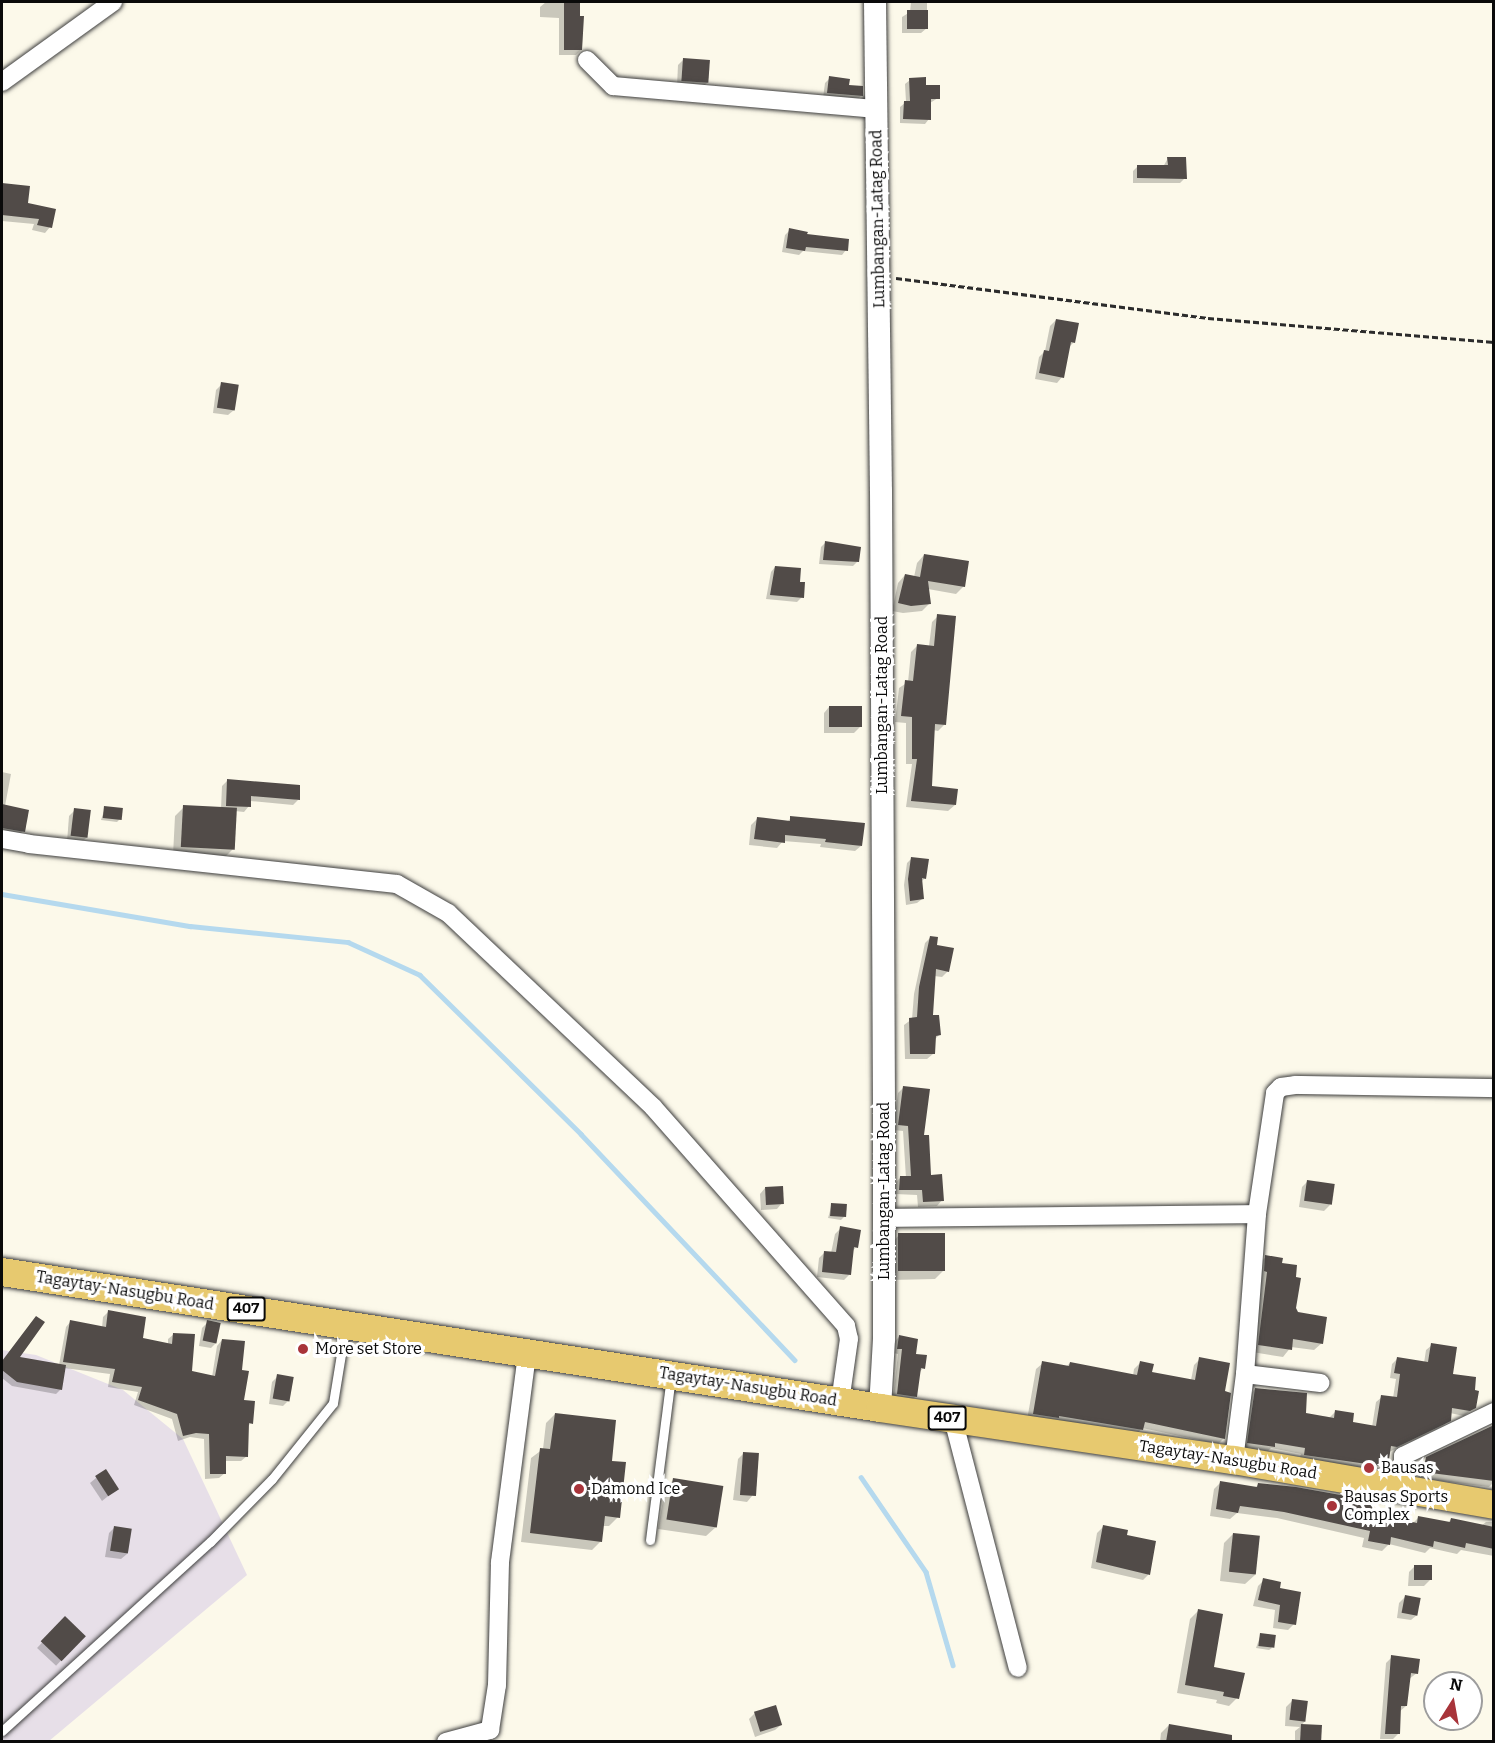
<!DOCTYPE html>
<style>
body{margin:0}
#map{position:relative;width:1495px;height:1743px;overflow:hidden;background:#fcf9ea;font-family:Bitter,serif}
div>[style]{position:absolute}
.industrial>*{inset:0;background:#e7dfe8}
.shadow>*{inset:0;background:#0003;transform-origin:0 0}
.stream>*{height:4.5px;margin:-2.25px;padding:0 2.25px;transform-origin:2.25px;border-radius:2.25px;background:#b5d9ee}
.building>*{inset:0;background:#514b48;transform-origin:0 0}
.path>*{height:3px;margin-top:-1.5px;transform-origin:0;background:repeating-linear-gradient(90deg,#2c2c2c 0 6px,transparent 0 9px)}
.roads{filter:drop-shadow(0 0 2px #3d3d3d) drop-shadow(0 0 2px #3d3d3d)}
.service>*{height:9px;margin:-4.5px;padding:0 4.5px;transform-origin:4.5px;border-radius:4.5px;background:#fff}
.minor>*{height:18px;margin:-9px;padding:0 9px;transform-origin:9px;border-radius:9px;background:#fff}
.tertiary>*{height:22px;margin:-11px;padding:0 11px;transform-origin:11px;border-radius:11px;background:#fff}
.primary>*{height:28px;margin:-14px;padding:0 14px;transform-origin:14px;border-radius:14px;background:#e7c96f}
.dots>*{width:16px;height:16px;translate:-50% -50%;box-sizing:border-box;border:3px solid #fff;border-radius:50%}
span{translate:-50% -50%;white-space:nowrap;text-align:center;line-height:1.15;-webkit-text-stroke:6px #fff;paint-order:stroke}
.shield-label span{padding:2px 4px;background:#fff;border:2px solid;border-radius:4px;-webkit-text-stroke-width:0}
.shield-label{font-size:15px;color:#0a0a0a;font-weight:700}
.street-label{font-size:16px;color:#0a0a0a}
.poi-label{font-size:16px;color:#0a0a0a}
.left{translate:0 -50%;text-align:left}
.frame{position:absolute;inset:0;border:3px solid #0a0a0a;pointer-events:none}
.north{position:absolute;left:1423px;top:1671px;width:60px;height:60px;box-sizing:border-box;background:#fff;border:2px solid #9d9d9d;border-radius:50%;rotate:11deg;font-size:16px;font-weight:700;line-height:24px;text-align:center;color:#0a0a0a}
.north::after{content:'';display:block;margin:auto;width:21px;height:27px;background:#a8343a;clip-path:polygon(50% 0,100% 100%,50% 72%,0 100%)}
</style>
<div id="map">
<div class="industrial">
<div style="clip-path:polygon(2px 1350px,36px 1355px,123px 1390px,183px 1439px,247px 1575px,49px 1741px,2px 1741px)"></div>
</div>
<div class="shadow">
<div style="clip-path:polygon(546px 2px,579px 3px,579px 17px,583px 18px,582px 49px,576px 55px,559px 55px,559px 18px,540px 17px,540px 7px)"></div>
<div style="clip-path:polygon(911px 2px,927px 2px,927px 28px,921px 33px,902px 33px,902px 17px,910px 12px)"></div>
<div style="clip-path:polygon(684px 59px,708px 82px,702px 88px,677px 86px,678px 65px)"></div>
<div style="clip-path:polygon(830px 78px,848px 86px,861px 87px,861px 96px,856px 101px,823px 98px,825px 83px)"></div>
<div style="clip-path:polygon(910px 80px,925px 86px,938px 98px,930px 103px,929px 119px,925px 124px,900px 123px,900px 107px,906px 102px,905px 84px)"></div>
<div style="clip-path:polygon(1168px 158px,1185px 178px,1180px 183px,1133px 183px,1133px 171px,1138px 166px,1163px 167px)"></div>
<div style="clip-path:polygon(2px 184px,50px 227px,45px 233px,32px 230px,34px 224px,2px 221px)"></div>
<div style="clip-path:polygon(790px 230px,806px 236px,846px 250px,842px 255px,803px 251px,799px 255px,782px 252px,785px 235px)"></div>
<div style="clip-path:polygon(1056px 320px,1074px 342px,1068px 348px,1062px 377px,1057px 383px,1035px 379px,1039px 357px,1045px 351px,1050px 326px)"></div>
<div style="clip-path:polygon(222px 384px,234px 410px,228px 415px,213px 413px,216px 390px)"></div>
<div style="clip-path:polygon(825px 543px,857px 562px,853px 566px,819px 564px,821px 547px)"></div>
<div style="clip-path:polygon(924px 555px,964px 586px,956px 594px,928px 589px,930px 603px,922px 611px,903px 613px,892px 611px,898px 583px,905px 575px,914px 577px,917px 563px)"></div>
<div style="clip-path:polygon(775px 567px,798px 583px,802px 597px,797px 602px,766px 599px,771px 572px)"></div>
<div style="clip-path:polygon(938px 616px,944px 725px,938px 731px,933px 730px,930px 787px,955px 805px,948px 811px,906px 807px,912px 764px,906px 764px,906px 723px,895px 722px,899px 688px,908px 682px,911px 652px,918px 645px,929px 646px,932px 622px)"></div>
<div style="clip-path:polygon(829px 707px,860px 727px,854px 733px,824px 733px,824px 713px)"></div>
<div style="clip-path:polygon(2px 772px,11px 774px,5px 806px,23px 831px,17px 837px,2px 835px)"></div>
<div style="clip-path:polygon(227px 781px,298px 800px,293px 805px,250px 801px,249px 806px,244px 812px,235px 811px,233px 849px,224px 858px,173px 855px,175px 816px,184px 807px,221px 809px,222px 786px)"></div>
<div style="clip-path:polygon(105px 808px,120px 819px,117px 822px,101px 820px)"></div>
<div style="clip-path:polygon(75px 810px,87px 837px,81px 843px,67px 842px,69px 816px)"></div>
<div style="clip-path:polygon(791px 818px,861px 846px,855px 851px,820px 847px,821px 844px,783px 841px,777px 848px,749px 845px,751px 825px,757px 819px,787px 822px)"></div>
<div style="clip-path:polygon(912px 858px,925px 878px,921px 882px,922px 899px,917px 903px,906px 905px,904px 885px,907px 863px)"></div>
<div style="clip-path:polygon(931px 937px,948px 971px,942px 977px,934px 976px,932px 1017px,939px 1035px,934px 1040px,933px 1054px,927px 1059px,905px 1059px,904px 1025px,912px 1019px,914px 994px,925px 943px)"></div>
<div style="clip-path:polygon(903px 1088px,923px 1137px,930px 1177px,942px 1200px,937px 1206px,918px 1207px,917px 1195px,895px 1194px,895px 1183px,901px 1177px,906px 1178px,903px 1131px,893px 1130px,898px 1093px)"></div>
<div style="clip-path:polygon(1308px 1181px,1330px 1205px,1324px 1211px,1299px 1207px,1302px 1187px)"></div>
<div style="clip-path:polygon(765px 1188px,782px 1203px,777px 1209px,761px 1210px,760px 1194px)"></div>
<div style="clip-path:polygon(832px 1204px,844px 1217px,841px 1220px,828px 1218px)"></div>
<div style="clip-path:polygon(841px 1228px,856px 1247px,852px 1252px,850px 1274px,844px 1280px,817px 1277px,819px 1258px,825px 1252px,831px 1253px,835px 1234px)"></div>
<div style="clip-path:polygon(899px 1235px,944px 1270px,935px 1279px,891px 1280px,890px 1245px)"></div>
<div style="clip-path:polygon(1266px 1257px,1280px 1264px,1294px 1308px,1322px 1343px,1314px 1350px,1291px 1347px,1283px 1357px,1252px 1352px,1258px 1264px)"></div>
<div style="clip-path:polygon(108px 1312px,141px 1339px,168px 1345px,168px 1339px,174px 1334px,190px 1373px,212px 1377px,217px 1346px,222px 1340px,240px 1371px,242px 1401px,251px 1423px,247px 1427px,247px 1456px,241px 1461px,224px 1461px,225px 1473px,219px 1478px,205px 1479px,204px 1439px,190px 1437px,178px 1441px,172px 1419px,134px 1405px,138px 1392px,108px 1387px,110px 1374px,64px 1368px,61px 1389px,56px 1394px,12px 1386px,2px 1378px,2px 1362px,32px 1322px,17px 1358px,59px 1365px,66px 1327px,71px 1321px,102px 1328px,103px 1317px)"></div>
<div style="clip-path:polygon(208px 1322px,217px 1342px,211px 1348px,199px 1346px,202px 1328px)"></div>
<div style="clip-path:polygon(899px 1337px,923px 1368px,919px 1373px,916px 1396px,911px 1401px,893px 1398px,898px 1354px,893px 1353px,894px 1342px)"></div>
<div style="clip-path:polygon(1432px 1345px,1475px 1407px,1464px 1416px,1450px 1413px,1449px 1420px,1443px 1426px,1389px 1452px,1387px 1467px,1382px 1472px,1299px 1460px,1301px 1454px,1271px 1448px,1268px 1451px,1243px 1448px,1250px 1395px,1255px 1389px,1304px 1415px,1330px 1417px,1335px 1412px,1351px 1424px,1372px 1427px,1376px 1402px,1382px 1397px,1393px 1398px,1396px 1379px,1390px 1378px,1392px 1364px,1397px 1359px,1424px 1363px,1426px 1350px)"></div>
<div style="clip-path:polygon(1200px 1359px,1223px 1393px,1224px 1438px,1218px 1444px,1142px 1428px,1136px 1435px,1027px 1420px,1036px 1369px,1043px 1363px,1066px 1367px,1070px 1363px,1133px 1376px,1134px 1369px,1140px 1363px,1150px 1373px,1191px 1380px,1194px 1365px)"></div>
<div style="clip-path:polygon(278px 1376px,289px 1400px,283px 1406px,269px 1404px,272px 1382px)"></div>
<div style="clip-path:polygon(555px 1414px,610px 1462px,618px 1517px,609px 1526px,603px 1526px,601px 1541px,592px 1550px,521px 1542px,531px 1458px,543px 1449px,546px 1423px)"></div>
<div style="clip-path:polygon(1494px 1426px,1494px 1482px,1489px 1487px,1418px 1478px,1420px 1465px,1427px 1459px)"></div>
<div style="clip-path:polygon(744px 1453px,752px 1496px,747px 1502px,733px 1500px,738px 1459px)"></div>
<div style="clip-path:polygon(96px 1478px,117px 1489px,102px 1501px,90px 1483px)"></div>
<div style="clip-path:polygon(674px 1479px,716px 1527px,706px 1536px,658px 1529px,665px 1489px)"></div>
<div style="clip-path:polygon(1221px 1482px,1255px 1488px,1258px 1485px,1413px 1523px,1419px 1517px,1448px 1523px,1451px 1519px,1481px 1526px,1486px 1522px,1494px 1522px,1494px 1556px,1461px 1550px,1457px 1554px,1430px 1548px,1425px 1553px,1389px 1544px,1382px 1551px,1362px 1547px,1364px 1538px,1277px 1518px,1237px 1513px,1230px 1519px,1210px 1516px,1214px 1489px)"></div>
<div style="clip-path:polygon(115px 1527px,127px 1554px,121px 1559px,105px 1557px,109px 1533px)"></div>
<div style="clip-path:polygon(1103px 1527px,1126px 1537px,1154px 1542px,1148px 1575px,1143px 1580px,1091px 1568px,1097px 1533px)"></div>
<div style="clip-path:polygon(1233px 1534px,1255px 1575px,1245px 1584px,1220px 1581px,1224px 1543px)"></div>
<div style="clip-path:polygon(1415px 1566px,1430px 1580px,1424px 1586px,1408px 1586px,1409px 1572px)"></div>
<div style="clip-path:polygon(1264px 1580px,1278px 1589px,1294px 1624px,1288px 1630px,1273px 1628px,1275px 1610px,1253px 1606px,1258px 1586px)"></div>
<div style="clip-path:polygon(1405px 1597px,1417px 1615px,1411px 1620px,1397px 1618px,1399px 1603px)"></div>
<div style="clip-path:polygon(1198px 1611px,1213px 1668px,1237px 1698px,1229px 1706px,1216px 1703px,1217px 1700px,1177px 1693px,1190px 1619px)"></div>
<div style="left:65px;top:1618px;width:26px;height:41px;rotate:43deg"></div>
<div style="clip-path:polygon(1261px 1634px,1272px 1648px,1269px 1650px,1256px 1648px)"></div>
<div style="clip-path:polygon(1392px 1657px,1417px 1673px,1409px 1679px,1406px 1706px,1399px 1712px,1398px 1734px,1393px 1739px,1380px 1739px,1386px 1663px)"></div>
<div style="clip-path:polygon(1292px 1701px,1305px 1721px,1301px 1726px,1320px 1727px,1319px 1742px,1295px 1742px,1295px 1731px,1300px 1727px,1285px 1726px,1286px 1707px)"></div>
<div style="clip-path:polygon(755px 1713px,781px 1725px,775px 1730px,755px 1737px,749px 1719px)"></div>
<div style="clip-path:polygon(1169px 1725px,1214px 1742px,1160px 1742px,1161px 1733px)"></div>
</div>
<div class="stream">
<div style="left:2px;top:894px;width:191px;rotate:9.7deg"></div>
<div style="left:190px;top:926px;width:159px;rotate:5.8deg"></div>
<div style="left:348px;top:942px;width:79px;rotate:24.6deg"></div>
<div style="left:420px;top:975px;width:226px;rotate:44.6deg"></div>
<div style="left:581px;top:1134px;width:311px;rotate:46.6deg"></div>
<div style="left:861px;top:1477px;width:115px;rotate:55.6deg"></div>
<div style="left:926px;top:1572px;width:97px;rotate:73.8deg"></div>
</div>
<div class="building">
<div style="clip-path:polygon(564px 2px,580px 2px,580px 16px,584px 16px,582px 50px,564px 50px)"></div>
<div style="left:907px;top:10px;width:21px;height:19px"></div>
<div style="left:683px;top:58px;width:27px;height:23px;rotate:4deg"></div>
<div style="clip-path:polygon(829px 76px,850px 79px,849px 85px,863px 86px,863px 96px,827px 93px)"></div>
<div style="clip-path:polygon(926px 77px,926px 85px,940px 85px,940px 99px,931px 99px,931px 120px,903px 119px,904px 101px,910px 101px,909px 78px)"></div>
<div style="clip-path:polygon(1167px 157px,1186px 157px,1187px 179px,1137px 178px,1137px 165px,1168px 165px)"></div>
<div style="clip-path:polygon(2px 183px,30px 186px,28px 203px,56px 209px,52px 228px,37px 225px,39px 219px,2px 215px)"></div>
<div style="clip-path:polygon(789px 228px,808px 232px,807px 234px,849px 239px,848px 251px,806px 247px,805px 251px,786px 248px)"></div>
<div style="clip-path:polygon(1056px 319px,1079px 323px,1075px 343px,1071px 342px,1064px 378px,1039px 373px,1044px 350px,1049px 351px)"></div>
<div style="left:221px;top:382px;width:18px;height:26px;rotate:9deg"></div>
<div style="clip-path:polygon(825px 541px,861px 547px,859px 562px,823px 560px)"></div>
<div style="clip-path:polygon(924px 554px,969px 561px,965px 587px,928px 581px,931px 604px,911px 606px,898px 603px,905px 574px,920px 577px)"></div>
<div style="clip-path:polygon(775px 566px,801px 568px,800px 582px,805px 582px,804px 598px,770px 595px)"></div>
<div style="clip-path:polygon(937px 614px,956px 616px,946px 725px,935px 724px,932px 786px,958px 789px,956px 805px,911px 801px,917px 759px,912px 759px,912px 717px,901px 716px,905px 680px,913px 681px,917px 644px,934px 646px)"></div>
<div style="left:829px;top:706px;width:33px;height:21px"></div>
<div style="clip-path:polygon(227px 779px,300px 785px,300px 800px,251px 796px,251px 807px,226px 806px)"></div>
<div style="clip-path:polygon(2px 804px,29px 810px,25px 832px,2px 828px)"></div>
<div style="left:183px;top:805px;width:54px;height:42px;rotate:3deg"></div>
<div style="left:104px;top:806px;width:19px;height:12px;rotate:6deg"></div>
<div style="left:74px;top:808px;width:17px;height:28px;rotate:7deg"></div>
<div style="clip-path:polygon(790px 816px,865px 823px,862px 846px,825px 842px,826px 839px,785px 835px,785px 843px,754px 839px,757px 817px,790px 821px)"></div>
<div style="clip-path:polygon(911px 857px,929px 859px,926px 879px,922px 878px,924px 899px,910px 901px,908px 879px)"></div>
<div style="clip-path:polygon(930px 936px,938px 937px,937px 945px,954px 948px,949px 972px,936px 969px,933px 1015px,939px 1015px,941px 1035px,936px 1036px,935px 1054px,910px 1054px,909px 1018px,917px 1017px,919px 987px)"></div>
<div style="clip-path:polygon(903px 1086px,930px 1089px,924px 1135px,929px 1135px,931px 1175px,942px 1174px,944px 1201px,923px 1202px,922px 1190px,899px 1190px,900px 1176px,911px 1176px,908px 1126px,898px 1125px)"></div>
<div style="left:1307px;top:1180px;width:28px;height:21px;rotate:8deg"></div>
<div style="left:783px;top:1186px;width:18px;height:18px;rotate:87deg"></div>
<div style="left:831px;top:1203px;width:16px;height:13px;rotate:4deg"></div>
<div style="clip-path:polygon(840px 1226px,861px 1230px,858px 1248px,854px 1247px,851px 1275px,822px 1272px,824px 1251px,836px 1252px)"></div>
<div style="left:945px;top:1233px;width:38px;height:47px;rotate:90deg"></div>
<div style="clip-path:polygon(1265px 1255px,1283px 1258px,1282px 1263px,1297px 1265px,1296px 1277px,1301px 1278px,1296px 1308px,1298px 1312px,1327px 1317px,1323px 1344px,1293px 1339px,1292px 1350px,1258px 1345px,1267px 1272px,1264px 1271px)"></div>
<div style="clip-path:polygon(108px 1310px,146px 1317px,143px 1338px,172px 1344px,173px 1333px,195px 1334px,192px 1371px,215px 1376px,222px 1339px,245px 1341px,242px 1370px,249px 1371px,244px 1400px,255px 1401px,253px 1424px,249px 1423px,248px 1457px,226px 1456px,226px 1474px,210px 1474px,209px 1434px,196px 1433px,183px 1436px,177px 1414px,138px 1400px,142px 1387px,112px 1382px,115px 1369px,63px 1362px,70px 1320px,106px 1327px)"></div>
<div style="clip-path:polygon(36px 1316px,45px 1322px,20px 1357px,66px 1365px,62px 1390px,17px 1382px,2px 1370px,2px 1361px)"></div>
<div style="left:207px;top:1320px;width:14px;height:21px;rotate:12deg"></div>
<div style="clip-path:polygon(899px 1335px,918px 1339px,916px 1354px,927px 1355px,925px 1369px,921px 1368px,917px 1397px,897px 1394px,902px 1349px,897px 1349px)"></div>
<div style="clip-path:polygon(1431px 1343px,1457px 1347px,1453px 1374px,1476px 1377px,1475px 1390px,1479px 1391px,1476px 1408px,1470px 1411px,1452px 1408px,1451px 1421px,1397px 1447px,1391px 1446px,1388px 1467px,1304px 1455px,1305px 1448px,1275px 1443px,1275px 1447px,1247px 1443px,1255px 1388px,1307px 1393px,1306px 1413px,1334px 1418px,1335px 1410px,1354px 1413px,1353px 1422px,1376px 1426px,1381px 1395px,1397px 1397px,1400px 1374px,1394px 1373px,1397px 1357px,1428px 1362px)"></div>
<div style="clip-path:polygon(1199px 1357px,1230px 1363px,1225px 1391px,1231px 1393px,1225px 1439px,1145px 1422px,1143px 1430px,1059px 1416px,1059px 1418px,1033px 1414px,1042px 1361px,1069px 1366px,1070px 1362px,1137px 1375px,1140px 1361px,1154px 1364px,1152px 1372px,1195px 1380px)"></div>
<div style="left:277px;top:1374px;width:17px;height:25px;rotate:10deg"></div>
<div style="clip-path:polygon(555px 1413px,616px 1420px,612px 1461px,626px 1462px,620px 1518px,605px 1516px,602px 1542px,530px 1533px,540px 1448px,550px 1449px)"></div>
<div style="clip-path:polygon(1494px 1425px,1494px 1481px,1423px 1472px,1426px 1457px)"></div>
<div style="left:743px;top:1452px;width:16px;height:43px;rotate:4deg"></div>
<div style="left:106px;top:1469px;width:24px;height:13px;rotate:57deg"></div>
<div style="left:673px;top:1478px;width:51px;height:42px;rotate:9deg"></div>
<div style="clip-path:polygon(1220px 1481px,1257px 1487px,1258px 1483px,1296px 1487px,1374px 1501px,1371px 1513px,1417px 1523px,1418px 1516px,1450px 1522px,1451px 1518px,1494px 1527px,1494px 1549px,1466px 1543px,1465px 1548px,1434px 1541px,1433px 1547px,1391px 1537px,1390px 1545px,1368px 1541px,1370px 1531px,1284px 1512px,1240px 1506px,1238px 1513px,1216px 1509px)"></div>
<div style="clip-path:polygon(1103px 1525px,1128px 1530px,1127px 1535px,1156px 1541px,1150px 1575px,1096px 1562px)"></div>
<div style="left:114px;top:1526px;width:18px;height:25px;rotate:9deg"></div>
<div style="left:1233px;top:1533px;width:27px;height:39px;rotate:6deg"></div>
<div style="left:1414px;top:1565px;width:18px;height:15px"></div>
<div style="clip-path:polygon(1263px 1578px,1281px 1582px,1280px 1588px,1301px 1592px,1296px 1625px,1278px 1622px,1280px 1605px,1258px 1600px)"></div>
<div style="left:1405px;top:1595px;width:16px;height:18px;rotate:11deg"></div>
<div style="clip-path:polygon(1198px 1609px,1223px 1614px,1214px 1667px,1245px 1673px,1239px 1699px,1223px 1696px,1224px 1692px,1185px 1685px)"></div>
<div style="left:65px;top:1616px;width:29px;height:35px;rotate:44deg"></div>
<div style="left:1260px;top:1633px;width:16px;height:13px;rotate:7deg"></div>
<div style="clip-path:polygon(1391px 1655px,1420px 1659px,1418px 1674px,1411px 1673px,1407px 1706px,1401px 1706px,1400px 1734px,1385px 1734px)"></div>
<div style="left:1292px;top:1699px;width:16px;height:21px;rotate:7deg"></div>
<div style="left:776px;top:1705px;width:21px;height:23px;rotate:73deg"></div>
<div style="clip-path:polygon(1169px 1724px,1232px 1735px,1232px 1742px,1166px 1742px)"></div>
<div style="left:1301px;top:1724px;width:21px;height:18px;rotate:3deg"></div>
</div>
<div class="path">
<div style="left:896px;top:278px;width:315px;rotate:7.3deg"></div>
<div style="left:1208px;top:318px;width:287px;rotate:4.8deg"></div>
</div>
<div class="roads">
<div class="service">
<div style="left:650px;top:1540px;width:164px;rotate:-82.7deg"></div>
<div style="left:2px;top:1731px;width:281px;rotate:-42.3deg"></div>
<div style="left:210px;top:1542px;width:88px;rotate:-45.5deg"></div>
<div style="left:272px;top:1479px;width:97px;rotate:-51.2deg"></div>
<div style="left:333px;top:1403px;width:74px;rotate:-80.7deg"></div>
</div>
<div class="minor">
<div style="left:587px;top:60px;width:37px;rotate:45deg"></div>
<div style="left:613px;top:86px;width:265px;rotate:5deg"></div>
<div style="left:2px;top:82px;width:137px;rotate:-35.8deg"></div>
<div style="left:2px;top:839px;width:27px;rotate:10deg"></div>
<div style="left:29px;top:844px;width:370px;rotate:6.2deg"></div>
<div style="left:397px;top:884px;width:59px;rotate:29.6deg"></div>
<div style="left:448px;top:913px;width:282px;rotate:43.4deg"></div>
<div style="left:653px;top:1107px;width:292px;rotate:48.6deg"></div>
<div style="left:846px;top:1326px;width:13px;rotate:77deg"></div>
<div style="left:849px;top:1339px;width:64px;rotate:98.1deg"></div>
<div style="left:884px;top:1218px;width:373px;rotate:-0.6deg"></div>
<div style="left:1245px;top:1374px;width:76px;rotate:6.8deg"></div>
<div style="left:953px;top:1419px;width:257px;rotate:75.4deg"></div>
<div style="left:1234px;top:1460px;width:87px;rotate:-82.7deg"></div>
<div style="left:1245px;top:1374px;width:160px;rotate:-85.7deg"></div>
<div style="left:1257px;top:1214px;width:122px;rotate:-81.5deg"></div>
<div style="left:1275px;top:1093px;width:8px;rotate:-45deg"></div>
<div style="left:1281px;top:1087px;width:14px;rotate:-8deg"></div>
<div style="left:1295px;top:1085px;width:199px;rotate:0.9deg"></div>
<div style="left:1403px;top:1487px;width:31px;rotate:-90deg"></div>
<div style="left:1403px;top:1456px;width:101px;rotate:-25.8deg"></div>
<div style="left:446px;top:1742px;width:46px;rotate:-15.3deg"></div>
<div style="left:490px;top:1730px;width:46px;rotate:-81.2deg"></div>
<div style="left:497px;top:1685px;width:123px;rotate:-88.6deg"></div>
<div style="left:500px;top:1562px;width:211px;rotate:-82.6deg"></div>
</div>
<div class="tertiary">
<div style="left:875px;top:2px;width:489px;rotate:89.3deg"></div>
<div style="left:881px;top:491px;width:621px;rotate:89.72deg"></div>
<div style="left:884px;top:1112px;width:227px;rotate:90deg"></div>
<div style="left:884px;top:1339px;width:69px;rotate:93.3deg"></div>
</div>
<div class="primary">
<div style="left:2px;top:1272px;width:888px;rotate:8.8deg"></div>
<div style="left:880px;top:1408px;width:358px;rotate:8.4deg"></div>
<div style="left:1234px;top:1460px;width:264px;rotate:9.8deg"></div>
</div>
</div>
<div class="dots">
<div style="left:303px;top:1349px;background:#a8343a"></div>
<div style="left:1369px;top:1468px;background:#a8343a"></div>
<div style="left:579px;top:1489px;background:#a8343a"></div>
<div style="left:1332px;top:1506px;background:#a8343a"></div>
</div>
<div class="shield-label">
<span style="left:246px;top:1309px">407</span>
<span style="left:947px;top:1418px">407</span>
</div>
<div class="street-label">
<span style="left:878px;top:219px;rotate:-91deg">Lumbangan-Latag Road</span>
<span style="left:882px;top:705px;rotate:-90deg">Lumbangan-Latag Road</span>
<span style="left:884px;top:1191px;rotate:-90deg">Lumbangan-Latag Road</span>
<span style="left:125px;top:1291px;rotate:9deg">Tagaytay-Nasugbu Road</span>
<span style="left:748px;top:1387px;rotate:9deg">Tagaytay-Nasugbu Road</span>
<span style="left:1228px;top:1460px;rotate:9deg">Tagaytay-Nasugbu Road</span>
</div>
<div class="poi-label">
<span class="left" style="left:315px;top:1349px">More set Store</span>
<span class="left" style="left:1381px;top:1468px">Bausas</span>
<span class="left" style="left:591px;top:1489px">Damond Ice</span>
<span class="left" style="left:1344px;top:1506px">Bausas Sports<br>Complex</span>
</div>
<div class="frame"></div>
<div class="north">N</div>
</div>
